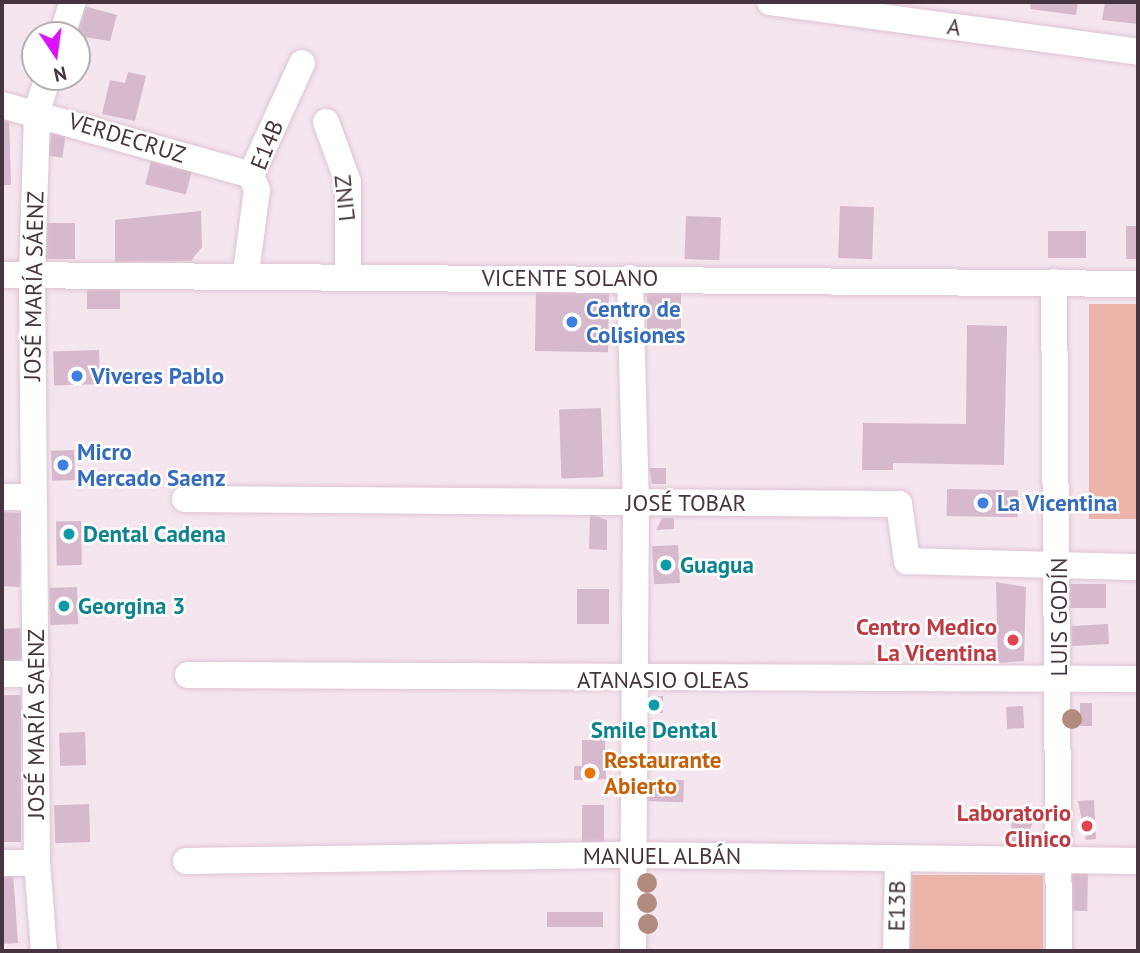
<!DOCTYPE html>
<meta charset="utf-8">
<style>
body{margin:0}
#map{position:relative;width:1140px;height:953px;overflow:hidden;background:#f4e5ee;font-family:"PT Sans",sans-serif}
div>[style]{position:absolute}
.green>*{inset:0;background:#ecb4a9;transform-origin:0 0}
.building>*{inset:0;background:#d7b9cd;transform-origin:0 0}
.roads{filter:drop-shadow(0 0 2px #dec3d4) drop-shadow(0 0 2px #dec3d4)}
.minor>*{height:26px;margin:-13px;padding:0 13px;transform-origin:13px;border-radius:13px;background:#fff}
.trees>*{width:20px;height:20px;margin:-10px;border-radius:50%;background:#b38a7e}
.dots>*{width:19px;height:19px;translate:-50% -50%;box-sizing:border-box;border:4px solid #fff;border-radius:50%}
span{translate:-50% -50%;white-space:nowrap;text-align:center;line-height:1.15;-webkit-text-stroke:5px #fff;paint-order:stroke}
.street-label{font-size:23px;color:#473441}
.shop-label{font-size:23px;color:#366cbe;font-weight:700}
.left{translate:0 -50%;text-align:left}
.culture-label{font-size:23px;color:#0d838f;font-weight:700}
.health-label{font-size:23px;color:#be3a42;font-weight:700}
.right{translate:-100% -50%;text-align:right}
.food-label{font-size:23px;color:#c56008;font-weight:700}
.frame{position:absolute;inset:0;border:4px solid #473441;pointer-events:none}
.north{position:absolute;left:21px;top:21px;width:70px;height:70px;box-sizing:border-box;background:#fff;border:2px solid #b5aeb3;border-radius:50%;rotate:167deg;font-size:19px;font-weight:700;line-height:28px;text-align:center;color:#473441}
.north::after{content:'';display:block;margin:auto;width:24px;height:32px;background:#dc11ff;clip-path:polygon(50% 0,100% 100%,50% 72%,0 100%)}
</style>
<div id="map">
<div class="green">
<div style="left:1089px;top:304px;width:49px;height:215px"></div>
<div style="left:908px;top:875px;width:135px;height:76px"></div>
</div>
<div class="building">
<div style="clip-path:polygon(1031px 2px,1078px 2px,1076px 15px,1030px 9px)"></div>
<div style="clip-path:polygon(1105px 2px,1138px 2px,1138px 24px,1102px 20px)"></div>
<div style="clip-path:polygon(80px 5px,117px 15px,110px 41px,71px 35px)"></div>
<div style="clip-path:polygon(128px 72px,146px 76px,135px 121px,102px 114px,110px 80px,125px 83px)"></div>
<div style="clip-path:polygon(2px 119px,9px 121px,11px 185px,2px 185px)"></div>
<div style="left:52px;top:131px;width:14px;height:25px;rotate:8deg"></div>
<div style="left:151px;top:161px;width:42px;height:24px;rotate:14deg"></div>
<div style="left:840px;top:206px;width:34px;height:52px;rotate:2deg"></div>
<div style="clip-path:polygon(201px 211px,202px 247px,191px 261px,115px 262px,115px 220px)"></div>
<div style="left:686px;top:216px;width:35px;height:43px;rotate:2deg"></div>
<div style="left:75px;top:223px;width:36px;height:33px;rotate:90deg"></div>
<div style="left:1126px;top:226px;width:12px;height:33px"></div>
<div style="left:1048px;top:231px;width:38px;height:27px"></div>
<div style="left:120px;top:289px;width:20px;height:33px;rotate:90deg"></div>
<div style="left:681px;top:291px;width:39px;height:34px;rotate:90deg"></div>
<div style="left:536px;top:292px;width:73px;height:59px;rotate:1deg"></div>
<div style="clip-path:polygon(967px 325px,1007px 326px,1004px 465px,893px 463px,893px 470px,862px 470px,863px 423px,966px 424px)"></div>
<div style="left:99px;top:350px;width:34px;height:46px;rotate:88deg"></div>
<div style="left:601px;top:408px;width:69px;height:42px;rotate:88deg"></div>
<div style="left:74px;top:450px;width:30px;height:23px;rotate:88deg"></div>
<div style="clip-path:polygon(649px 468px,666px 468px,666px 484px,652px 484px)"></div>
<div style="left:947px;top:489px;width:71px;height:27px;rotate:1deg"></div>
<div style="left:2px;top:512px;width:22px;height:74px;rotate:3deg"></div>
<div style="clip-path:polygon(590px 514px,607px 520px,607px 550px,589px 549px)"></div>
<div style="clip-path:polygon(662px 518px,674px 518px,674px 529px,656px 530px)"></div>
<div style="left:81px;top:521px;width:44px;height:25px;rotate:89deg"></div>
<div style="left:678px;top:545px;width:38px;height:26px;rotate:87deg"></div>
<div style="clip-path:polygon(996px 582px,1026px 587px,1024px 661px,998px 663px)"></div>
<div style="left:1106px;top:584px;width:24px;height:38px;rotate:90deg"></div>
<div style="left:77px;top:587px;width:37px;height:28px;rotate:88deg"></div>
<div style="left:577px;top:589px;width:32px;height:35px"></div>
<div style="left:1108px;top:624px;width:20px;height:37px;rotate:87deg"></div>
<div style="clip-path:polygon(21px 628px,22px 659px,2px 664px,2px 629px)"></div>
<div style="left:2px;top:695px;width:19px;height:147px"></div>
<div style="left:663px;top:696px;width:17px;height:17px;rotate:90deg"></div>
<div style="left:1092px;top:703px;width:23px;height:12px;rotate:90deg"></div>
<div style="left:1023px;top:706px;width:22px;height:17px;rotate:87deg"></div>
<div style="left:85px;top:732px;width:33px;height:26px;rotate:88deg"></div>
<div style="clip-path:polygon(582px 740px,605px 740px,606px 779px,574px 780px,574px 766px,582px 766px)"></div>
<div style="left:646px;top:779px;width:38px;height:22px;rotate:2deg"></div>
<div style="clip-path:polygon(1094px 800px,1096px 839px,1086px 840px,1078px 801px)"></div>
<div style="left:89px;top:804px;width:38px;height:35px;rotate:88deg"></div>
<div style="left:604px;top:805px;width:38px;height:22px;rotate:90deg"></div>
<div style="clip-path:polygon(1011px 822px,1033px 822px,1024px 844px,1012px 844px)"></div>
<div style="left:1088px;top:869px;width:42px;height:16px;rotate:91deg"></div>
<div style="clip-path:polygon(13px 873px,18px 943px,2px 944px,2px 874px)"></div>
<div style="left:603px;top:912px;width:15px;height:56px;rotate:90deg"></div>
</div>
<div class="roads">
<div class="minor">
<div style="left:770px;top:2px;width:371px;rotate:7.7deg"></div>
<div style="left:62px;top:35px;width:35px;rotate:-72deg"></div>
<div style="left:2px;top:105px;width:259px;rotate:15.7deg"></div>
<div style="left:326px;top:122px;width:64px;rotate:69.9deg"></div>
<div style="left:348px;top:182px;width:95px;rotate:90deg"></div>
<div style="left:251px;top:175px;width:123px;rotate:-65.5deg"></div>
<div style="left:246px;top:273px;width:84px;rotate:-82.5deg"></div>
<div style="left:257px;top:190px;width:16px;rotate:-112deg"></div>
<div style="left:2px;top:275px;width:1136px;rotate:0.45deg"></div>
<div style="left:630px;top:278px;width:225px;rotate:88.5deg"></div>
<div style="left:636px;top:503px;width:448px;rotate:90.4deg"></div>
<div style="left:1054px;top:282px;width:669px;rotate:89.57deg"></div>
<div style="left:2px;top:497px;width:31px"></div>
<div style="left:185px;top:499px;width:714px;rotate:0.4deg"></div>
<div style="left:899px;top:504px;width:58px;rotate:82deg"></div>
<div style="left:907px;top:561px;width:231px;rotate:1.5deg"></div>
<div style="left:2px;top:674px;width:35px"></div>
<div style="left:188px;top:675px;width:950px;rotate:0.24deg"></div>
<div style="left:186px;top:861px;width:446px;rotate:-0.8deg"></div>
<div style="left:632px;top:855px;width:506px;rotate:0.68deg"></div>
<div style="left:2px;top:863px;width:35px"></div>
<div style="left:44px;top:951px;width:88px;rotate:-94.5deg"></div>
<div style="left:37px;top:863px;width:589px;rotate:-90.49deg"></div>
<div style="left:32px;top:274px;width:163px;rotate:-88.2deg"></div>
<div style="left:37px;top:111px;width:36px;rotate:-72deg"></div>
<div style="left:896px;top:951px;width:91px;rotate:-88.7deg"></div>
</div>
</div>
<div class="trees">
<div style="left:1072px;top:719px"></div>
<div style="left:647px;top:883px"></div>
<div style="left:647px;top:903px"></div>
<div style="left:648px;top:924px"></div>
</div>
<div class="dots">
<div style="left:572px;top:322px;background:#3f7fe0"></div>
<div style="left:77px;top:376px;background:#3f7fe0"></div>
<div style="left:63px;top:465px;background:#3f7fe0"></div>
<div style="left:983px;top:503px;background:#3f7fe0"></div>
<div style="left:69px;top:534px;background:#0f9aa8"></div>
<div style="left:666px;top:565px;background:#0f9aa8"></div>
<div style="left:64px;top:606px;background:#0f9aa8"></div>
<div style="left:1013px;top:640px;background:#e0444e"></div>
<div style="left:654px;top:705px;background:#0f9aa8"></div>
<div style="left:590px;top:773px;background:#e8710a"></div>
<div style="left:1087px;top:826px;background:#e0444e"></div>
</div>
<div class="street-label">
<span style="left:954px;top:27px;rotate:8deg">A</span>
<span style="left:127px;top:138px;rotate:17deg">VERDECRUZ</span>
<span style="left:267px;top:145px;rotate:-68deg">E14B</span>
<span style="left:345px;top:198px;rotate:-96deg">LINZ</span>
<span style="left:570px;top:278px">VICENTE SOLANO</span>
<span style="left:34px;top:286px;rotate:-89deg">JOSÉ MARÍA SÁENZ</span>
<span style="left:686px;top:503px">JOSÉ TOBAR</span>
<span style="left:1059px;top:617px;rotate:-90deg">LUIS GODÍN</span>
<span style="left:663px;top:680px">ATANASIO OLEAS</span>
<span style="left:36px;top:724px;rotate:-90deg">JOSÉ MARÍA SAENZ</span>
<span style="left:662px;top:856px">MANUEL ALBÁN</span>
<span style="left:897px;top:906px;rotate:-89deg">E13B</span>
</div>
<div class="shop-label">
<span class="left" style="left:586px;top:322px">Centro de<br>Colisiones</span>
<span class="left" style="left:91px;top:376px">Viveres Pablo</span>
<span class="left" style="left:77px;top:465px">Micro<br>Mercado Saenz</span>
<span class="left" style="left:997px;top:503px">La Vicentina</span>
</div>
<div class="culture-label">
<span class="left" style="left:83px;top:534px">Dental Cadena</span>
<span class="left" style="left:680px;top:565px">Guagua</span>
<span class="left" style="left:78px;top:606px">Georgina 3</span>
<span style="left:654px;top:730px">Smile Dental</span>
</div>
<div class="health-label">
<span class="right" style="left:997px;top:640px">Centro Medico<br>La Vicentina</span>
<span class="right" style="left:1071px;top:826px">Laboratorio<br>Clinico</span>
</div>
<div class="food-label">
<span class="left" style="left:604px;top:773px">Restaurante<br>Abierto</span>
</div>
<div class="frame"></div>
<div class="north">N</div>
</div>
